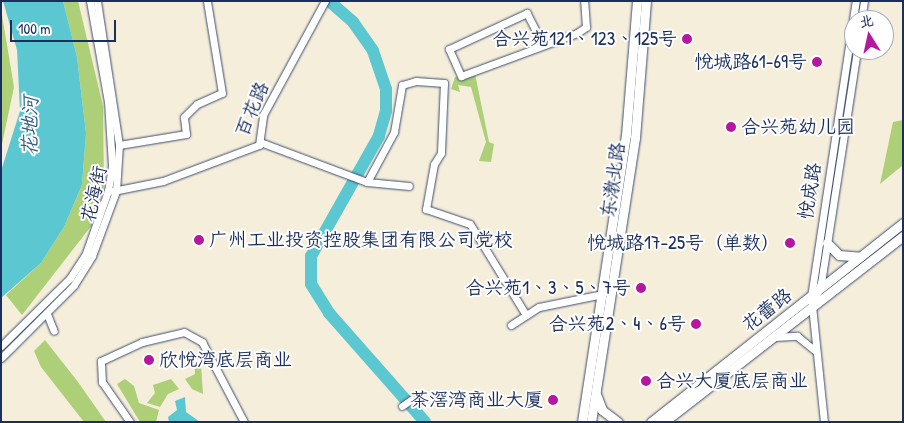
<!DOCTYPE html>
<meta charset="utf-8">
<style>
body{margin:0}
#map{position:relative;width:904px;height:423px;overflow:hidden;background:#f5eedb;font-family:"Patrick Hand","LXGW WenKai TC",sans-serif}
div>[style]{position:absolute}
.green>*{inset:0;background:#accf78}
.water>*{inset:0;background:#5bc7d1}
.river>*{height:12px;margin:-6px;padding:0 6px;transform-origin:6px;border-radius:6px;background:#5bc7d1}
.roads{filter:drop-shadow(0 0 1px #3c4c71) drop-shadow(0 0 1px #3c4c71)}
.minor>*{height:7px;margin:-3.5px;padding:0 3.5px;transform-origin:3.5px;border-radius:3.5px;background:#fff}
.major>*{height:9px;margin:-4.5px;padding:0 4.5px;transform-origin:4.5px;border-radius:4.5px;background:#fff}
.dots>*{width:14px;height:14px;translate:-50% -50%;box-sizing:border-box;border:2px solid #fff;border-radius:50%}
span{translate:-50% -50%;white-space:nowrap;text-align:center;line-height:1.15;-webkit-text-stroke:4px #fff;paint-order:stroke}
.poi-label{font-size:19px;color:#1b2f5e}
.right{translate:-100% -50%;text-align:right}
.left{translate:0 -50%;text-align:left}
.street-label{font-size:19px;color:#1b2f5e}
.water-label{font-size:20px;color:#2e5d80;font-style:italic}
.frame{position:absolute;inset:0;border:2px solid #1b2f5e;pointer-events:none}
.north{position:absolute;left:844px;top:10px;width:50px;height:50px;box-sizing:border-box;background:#fff;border:1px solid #a4acbf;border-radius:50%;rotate:350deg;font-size:14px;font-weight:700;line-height:20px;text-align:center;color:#1b2f5e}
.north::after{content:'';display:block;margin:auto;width:18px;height:22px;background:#b5179e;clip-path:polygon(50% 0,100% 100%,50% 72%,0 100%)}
.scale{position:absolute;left:10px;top:20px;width:106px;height:22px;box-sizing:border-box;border:2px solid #1b2f5e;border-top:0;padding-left:6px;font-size:15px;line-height:18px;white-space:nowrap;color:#1b2f5e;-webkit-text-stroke:4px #fff;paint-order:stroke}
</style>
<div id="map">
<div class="green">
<div style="clip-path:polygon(63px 1px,78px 1px,103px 106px,104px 186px,92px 225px,22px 315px,6px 295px,41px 263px,64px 227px,82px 185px,86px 133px,77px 57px)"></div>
<div style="clip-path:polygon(1px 9px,14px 87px,1px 149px,2px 80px)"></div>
<div style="clip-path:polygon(475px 74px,489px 142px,494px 144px,491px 162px,479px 161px,486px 142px,471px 87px,458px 85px,460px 92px,451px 89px,455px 77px)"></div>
<div style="clip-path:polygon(903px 120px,903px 165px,880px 184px,893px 122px)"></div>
<div style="clip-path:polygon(45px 340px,78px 382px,106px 422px,84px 422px,41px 367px,34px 351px)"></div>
<div style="clip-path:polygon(194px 360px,201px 365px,203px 394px,192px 389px,185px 379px,195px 374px)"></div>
<div style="clip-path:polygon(125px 379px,134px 386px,139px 403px,159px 410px,156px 422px,140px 422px,117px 384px)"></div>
<div style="clip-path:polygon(171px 379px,179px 389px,168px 394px,160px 407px,147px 403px,155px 393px,153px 385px)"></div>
</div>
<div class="water">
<div style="clip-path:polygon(3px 1px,63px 1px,77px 57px,86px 133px,82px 185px,64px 227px,41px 263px,1px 298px,1px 171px,20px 111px,17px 50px)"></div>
<div style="clip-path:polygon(185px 397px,186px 412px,200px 422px,169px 422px,168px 417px,177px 410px,175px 401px)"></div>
</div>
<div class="river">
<div style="left:329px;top:1px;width:32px;rotate:41deg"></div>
<div style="left:353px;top:22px;width:35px;rotate:55deg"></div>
<div style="left:373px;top:51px;width:40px;rotate:71.1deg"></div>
<div style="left:386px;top:89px;width:22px;rotate:90deg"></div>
<div style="left:386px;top:111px;width:26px;rotate:106deg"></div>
<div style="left:379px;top:136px;width:138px;rotate:119.5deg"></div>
<div style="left:311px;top:256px;width:28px;rotate:90deg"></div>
<div style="left:311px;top:284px;width:34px;rotate:58deg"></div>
<div style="left:329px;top:313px;width:145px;rotate:48.6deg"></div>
</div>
<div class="roads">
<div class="minor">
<div style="left:861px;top:20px;width:19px;rotate:-81deg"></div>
<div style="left:543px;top:45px;width:36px;rotate:-117deg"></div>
<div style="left:527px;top:13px;width:86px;rotate:155.2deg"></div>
<div style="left:449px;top:49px;width:30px;rotate:66deg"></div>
<div style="left:461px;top:76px;width:124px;rotate:-20.3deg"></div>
<div style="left:577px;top:33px;width:11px;rotate:-34deg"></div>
<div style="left:586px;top:27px;width:26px;rotate:-94deg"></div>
<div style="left:260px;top:142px;width:114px;rotate:20.5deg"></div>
<div style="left:367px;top:182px;width:42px;rotate:5.4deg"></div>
<div style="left:119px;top:145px;width:68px;rotate:-9.3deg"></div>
<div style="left:186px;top:134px;width:17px;rotate:-97deg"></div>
<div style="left:184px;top:117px;width:18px;rotate:-45deg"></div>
<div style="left:197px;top:104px;width:27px;rotate:-24deg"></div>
<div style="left:222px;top:93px;width:93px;rotate:-99.3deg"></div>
<div style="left:367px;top:182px;width:57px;rotate:-61.6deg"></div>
<div style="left:394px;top:132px;width:48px;rotate:-80.3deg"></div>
<div style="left:402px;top:85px;width:15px;rotate:-16deg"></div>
<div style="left:416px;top:81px;width:28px;rotate:4deg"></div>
<div style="left:444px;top:83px;width:70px;rotate:92.5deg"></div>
<div style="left:441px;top:153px;width:13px;rotate:122deg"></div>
<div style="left:434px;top:164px;width:46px;rotate:100.1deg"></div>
<div style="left:426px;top:209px;width:46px;rotate:18.8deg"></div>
<div style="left:470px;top:224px;width:107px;rotate:58.4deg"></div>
<div style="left:113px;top:191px;width:51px;rotate:-11.3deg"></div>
<div style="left:163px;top:181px;width:103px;rotate:-20.6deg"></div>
<div style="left:259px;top:145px;width:30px;rotate:-82deg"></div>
<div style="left:263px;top:115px;width:130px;rotate:-61.5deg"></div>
<div style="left:812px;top:306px;width:25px;rotate:-69deg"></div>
<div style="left:821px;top:283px;width:236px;rotate:-81.2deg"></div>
<div style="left:47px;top:314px;width:18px;rotate:68deg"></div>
<div style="left:511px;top:325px;width:33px;rotate:-33deg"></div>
<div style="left:539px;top:307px;width:65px;rotate:-11.5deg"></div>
<div style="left:775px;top:337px;width:22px;rotate:-3deg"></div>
<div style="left:797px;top:336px;width:22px;rotate:39deg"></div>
<div style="left:1px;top:346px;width:97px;rotate:-44.6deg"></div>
<div style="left:70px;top:278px;width:30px;rotate:-57deg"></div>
<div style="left:86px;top:253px;width:66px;rotate:-70.5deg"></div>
<div style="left:108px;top:191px;width:26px;rotate:-81deg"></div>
<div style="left:112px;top:165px;width:63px;rotate:-93.6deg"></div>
<div style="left:108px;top:102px;width:103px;rotate:-100.1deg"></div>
<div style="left:1px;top:358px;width:103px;rotate:-45deg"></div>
<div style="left:74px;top:285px;width:34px;rotate:-58deg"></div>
<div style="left:92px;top:256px;width:69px;rotate:-69.7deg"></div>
<div style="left:116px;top:191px;width:46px;rotate:-86.3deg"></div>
<div style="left:119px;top:145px;width:146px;rotate:-98.7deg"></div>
<div style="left:402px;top:406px;width:12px;rotate:-35deg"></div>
<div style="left:130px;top:422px;width:49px;rotate:-125deg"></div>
<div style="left:102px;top:382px;width:21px;rotate:-93deg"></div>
<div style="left:101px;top:361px;width:45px;rotate:-24.9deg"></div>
<div style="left:142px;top:342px;width:43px;rotate:-13.4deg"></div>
<div style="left:184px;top:332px;width:21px;rotate:29deg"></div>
<div style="left:202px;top:342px;width:90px;rotate:62.3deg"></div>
<div style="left:824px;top:422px;width:126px;rotate:-95.9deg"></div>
<div style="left:811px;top:297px;width:299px;rotate:-81.4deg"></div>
</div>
<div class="major">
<div style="left:827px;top:243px;width:17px;rotate:45deg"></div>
<div style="left:839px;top:255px;width:21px;rotate:5deg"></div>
<div style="left:596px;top:394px;width:17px;rotate:69deg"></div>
<div style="left:602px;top:410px;width:20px;rotate:37deg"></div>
<div style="left:582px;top:422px;width:290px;rotate:-81.3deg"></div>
<div style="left:626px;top:135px;width:134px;rotate:-85.3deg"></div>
<div style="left:591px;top:422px;width:287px;rotate:-81.2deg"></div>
<div style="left:635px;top:138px;width:137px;rotate:-85.4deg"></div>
<div style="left:651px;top:422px;width:321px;rotate:-38.3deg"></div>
<div style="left:664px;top:422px;width:303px;rotate:-37.9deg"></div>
</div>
</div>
<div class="dots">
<div style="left:687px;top:39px;background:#b5179e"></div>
<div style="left:817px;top:62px;background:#b5179e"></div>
<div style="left:731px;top:127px;background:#b5179e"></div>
<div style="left:199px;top:240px;background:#b5179e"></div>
<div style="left:790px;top:243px;background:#b5179e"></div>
<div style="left:641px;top:288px;background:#b5179e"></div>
<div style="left:696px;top:324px;background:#b5179e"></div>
<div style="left:149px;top:360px;background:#b5179e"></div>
<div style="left:646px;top:381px;background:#b5179e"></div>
<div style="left:553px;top:400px;background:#b5179e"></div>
</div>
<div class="poi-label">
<span class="right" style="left:677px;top:39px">合兴苑121、123、125号</span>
<span class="right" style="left:807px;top:62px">悦城路61-69号</span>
<span class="left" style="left:741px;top:127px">合兴苑幼儿园</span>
<span class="left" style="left:209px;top:240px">广州工业投资控股集团有限公司党校</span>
<span class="right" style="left:780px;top:243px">悦城路17-25号（单数）</span>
<span class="right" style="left:631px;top:288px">合兴苑1、3、5、7号</span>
<span class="right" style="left:686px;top:324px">合兴苑2、4、6号</span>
<span class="left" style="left:159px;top:360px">欣悦湾底层商业</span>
<span class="left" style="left:656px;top:381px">合兴大厦底层商业</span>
<span class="right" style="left:543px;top:400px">茶滘湾商业大厦</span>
</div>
<div class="street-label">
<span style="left:252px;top:109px;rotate:-67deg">百花路</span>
<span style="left:613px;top:180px;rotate:-82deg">东漖北路</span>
<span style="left:810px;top:191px;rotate:-81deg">悦成路</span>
<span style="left:94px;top:194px;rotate:-77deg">花海街</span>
<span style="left:767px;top:310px;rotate:-38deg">花蕾路</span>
</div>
<div class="water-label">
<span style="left:29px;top:126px;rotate:-89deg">花地河</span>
</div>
<div class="frame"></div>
<div class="north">北</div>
<div class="scale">100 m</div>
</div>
